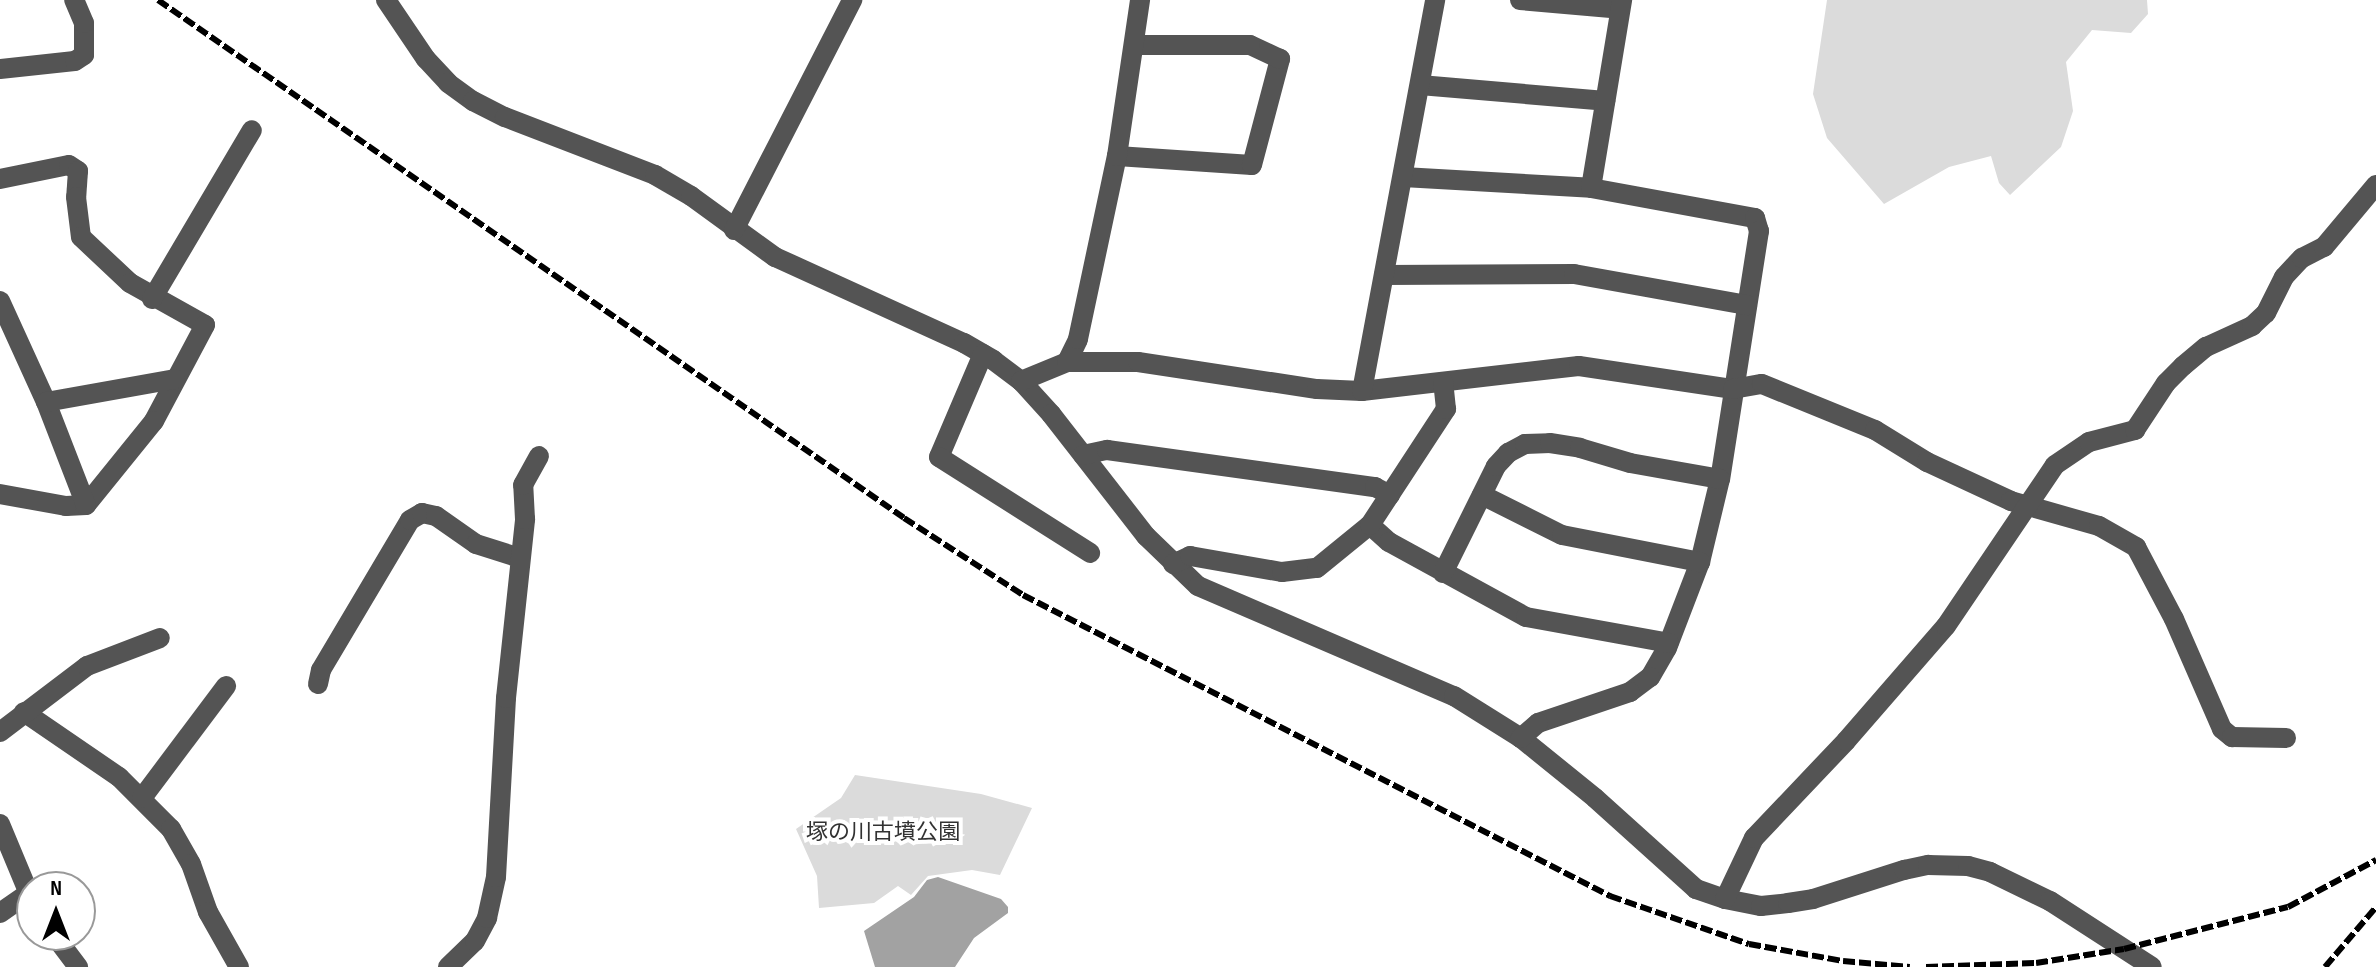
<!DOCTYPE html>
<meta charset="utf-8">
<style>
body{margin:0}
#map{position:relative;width:2376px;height:967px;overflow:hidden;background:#fff;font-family:"Sofia Sans Condensed","Noto Sans JP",sans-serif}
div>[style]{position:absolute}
.green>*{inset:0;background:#dbdbdb}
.water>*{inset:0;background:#a2a2a2}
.minor>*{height:20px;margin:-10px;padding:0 10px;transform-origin:10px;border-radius:10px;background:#545454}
.rail>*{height:6px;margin-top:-3px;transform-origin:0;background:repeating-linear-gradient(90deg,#000 0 12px,transparent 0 16px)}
span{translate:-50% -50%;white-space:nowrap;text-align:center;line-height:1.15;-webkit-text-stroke:8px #fff;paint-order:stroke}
.park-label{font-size:22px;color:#323232}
.north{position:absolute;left:16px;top:871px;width:80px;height:80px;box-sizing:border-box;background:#fff;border:2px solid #999;border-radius:50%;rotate:0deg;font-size:22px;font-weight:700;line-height:32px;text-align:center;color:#000}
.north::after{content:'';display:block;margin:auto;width:28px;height:36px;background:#000;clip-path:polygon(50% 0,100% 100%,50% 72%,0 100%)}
</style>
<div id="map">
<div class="green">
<div style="clip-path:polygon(1827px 0,2147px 0,2148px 14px,2131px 33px,2092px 30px,2066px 62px,2073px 111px,2061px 147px,2010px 195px,1999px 183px,1991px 156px,1949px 167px,1884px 204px,1827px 138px,1813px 94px)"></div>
<div style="clip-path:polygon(855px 775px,981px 794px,1032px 808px,1000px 875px,972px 870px,928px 876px,911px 895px,898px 886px,874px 903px,819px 908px,817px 876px,796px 829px,841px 798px)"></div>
</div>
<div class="water">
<div style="clip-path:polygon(938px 877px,1001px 899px,1008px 907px,1008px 913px,974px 938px,955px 967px,875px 967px,864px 931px,914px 897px,927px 880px)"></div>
</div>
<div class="minor">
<div style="left:386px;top:0;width:71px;rotate:55.9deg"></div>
<div style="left:426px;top:59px;width:33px;rotate:47deg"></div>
<div style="left:448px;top:83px;width:31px;rotate:36deg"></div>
<div style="left:473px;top:101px;width:36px;rotate:27deg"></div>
<div style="left:505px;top:117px;width:161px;rotate:21.1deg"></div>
<div style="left:655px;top:175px;width:42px;rotate:30.3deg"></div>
<div style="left:691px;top:196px;width:104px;rotate:36deg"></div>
<div style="left:775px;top:257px;width:208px;rotate:24.5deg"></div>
<div style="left:964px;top:343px;width:34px;rotate:30deg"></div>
<div style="left:993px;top:360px;width:35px;rotate:37deg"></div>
<div style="left:1021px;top:381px;width:45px;rotate:47.7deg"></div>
<div style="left:1051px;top:414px;width:155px;rotate:52.1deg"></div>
<div style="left:1146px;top:536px;width:72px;rotate:43.9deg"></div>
<div style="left:1198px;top:586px;width:279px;rotate:23.3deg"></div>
<div style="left:1454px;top:696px;width:79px;rotate:32.1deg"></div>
<div style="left:1521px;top:738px;width:95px;rotate:39deg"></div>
<div style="left:1595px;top:798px;width:136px;rotate:42deg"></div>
<div style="left:1696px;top:889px;width:31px;rotate:19deg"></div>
<div style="left:1725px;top:899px;width:37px;rotate:11deg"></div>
<div style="left:1761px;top:906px;width:27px;rotate:-6deg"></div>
<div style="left:1788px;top:903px;width:25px;rotate:-9deg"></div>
<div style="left:1813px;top:899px;width:96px;rotate:-17.7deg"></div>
<div style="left:1904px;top:870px;width:25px;rotate:-12deg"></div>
<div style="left:1928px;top:865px;width:40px;rotate:1.4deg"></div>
<div style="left:1968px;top:866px;width:23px;rotate:15deg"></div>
<div style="left:1990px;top:872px;width:67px;rotate:25.8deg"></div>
<div style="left:2050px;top:901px;width:121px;rotate:32.9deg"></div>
<div style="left:1520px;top:0;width:100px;rotate:5.1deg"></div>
<div style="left:0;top:69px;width:75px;rotate:-6.1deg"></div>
<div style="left:75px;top:61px;width:11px;rotate:-34deg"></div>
<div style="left:84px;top:55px;width:32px;rotate:-90deg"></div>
<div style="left:84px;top:23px;width:25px;rotate:-113deg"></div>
<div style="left:1420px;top:85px;width:186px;rotate:4.9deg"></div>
<div style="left:1117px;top:156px;width:135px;rotate:3.8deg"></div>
<div style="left:1252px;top:165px;width:110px;rotate:-75.2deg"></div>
<div style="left:1280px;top:59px;width:33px;rotate:-155deg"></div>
<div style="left:1250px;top:45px;width:115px;rotate:180deg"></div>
<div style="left:1403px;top:177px;width:188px;rotate:3.3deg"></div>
<div style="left:1591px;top:188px;width:167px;rotate:10.4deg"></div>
<div style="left:1755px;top:218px;width:14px;rotate:73deg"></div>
<div style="left:1759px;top:231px;width:251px;rotate:98.9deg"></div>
<div style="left:1720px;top:479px;width:85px;rotate:103.5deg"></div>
<div style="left:1700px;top:562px;width:92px;rotate:111deg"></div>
<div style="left:1667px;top:648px;width:34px;rotate:120deg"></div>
<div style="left:1650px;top:677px;width:25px;rotate:143deg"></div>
<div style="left:1630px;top:692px;width:97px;rotate:161.4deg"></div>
<div style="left:1538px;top:723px;width:23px;rotate:139deg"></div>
<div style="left:0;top:179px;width:70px;rotate:-11.5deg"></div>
<div style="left:69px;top:165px;width:11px;rotate:34deg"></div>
<div style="left:78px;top:171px;width:26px;rotate:94deg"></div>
<div style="left:76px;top:197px;width:40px;rotate:82.9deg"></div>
<div style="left:81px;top:237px;width:67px;rotate:43.2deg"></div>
<div style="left:130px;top:283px;width:86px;rotate:29.2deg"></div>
<div style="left:205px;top:325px;width:109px;rotate:118deg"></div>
<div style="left:154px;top:421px;width:108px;rotate:129deg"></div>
<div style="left:86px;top:505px;width:20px;rotate:177deg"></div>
<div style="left:66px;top:506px;width:67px;rotate:-169.7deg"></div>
<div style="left:1591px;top:188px;width:191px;rotate:-80.6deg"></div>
<div style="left:734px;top:230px;width:259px;rotate:-62.8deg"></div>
<div style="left:1384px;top:275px;width:190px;rotate:-0.3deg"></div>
<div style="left:1574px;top:274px;width:176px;rotate:10.2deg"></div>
<div style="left:152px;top:299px;width:196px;rotate:-59.4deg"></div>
<div style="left:0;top:301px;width:111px;rotate:65.5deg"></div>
<div style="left:46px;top:402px;width:110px;rotate:68.8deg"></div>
<div style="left:983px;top:354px;width:112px;rotate:113.1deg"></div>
<div style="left:939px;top:457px;width:179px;rotate:32.4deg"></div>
<div style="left:1067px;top:362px;width:25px;rotate:-64deg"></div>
<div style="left:1078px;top:339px;width:187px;rotate:-78deg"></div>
<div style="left:1117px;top:156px;width:158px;rotate:-81.6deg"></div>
<div style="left:1021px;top:381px;width:50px;rotate:-22.4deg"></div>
<div style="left:1067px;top:362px;width:71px"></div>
<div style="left:1138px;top:362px;width:181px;rotate:8.6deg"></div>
<div style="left:1317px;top:389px;width:45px;rotate:2.5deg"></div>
<div style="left:1362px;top:391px;width:218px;rotate:-6.6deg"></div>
<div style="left:1579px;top:366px;width:156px;rotate:8.5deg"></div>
<div style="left:1733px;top:389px;width:29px;rotate:-10deg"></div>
<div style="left:1762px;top:384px;width:122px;rotate:22.2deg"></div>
<div style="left:1875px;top:430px;width:61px;rotate:31.6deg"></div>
<div style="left:1927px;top:462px;width:93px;rotate:24.9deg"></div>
<div style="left:2011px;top:501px;width:91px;rotate:15.9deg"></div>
<div style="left:2099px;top:526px;width:43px;rotate:29.6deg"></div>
<div style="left:2136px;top:547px;width:81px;rotate:62.2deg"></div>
<div style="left:2174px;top:619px;width:120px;rotate:66.4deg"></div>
<div style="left:2222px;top:729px;width:13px;rotate:39deg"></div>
<div style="left:2232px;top:737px;width:54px;rotate:1.1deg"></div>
<div style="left:1362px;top:391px;width:398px;rotate:-79.4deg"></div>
<div style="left:46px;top:402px;width:131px;rotate:-10.1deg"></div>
<div style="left:1083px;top:455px;width:25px;rotate:-12deg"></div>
<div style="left:1107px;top:450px;width:271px;rotate:7.9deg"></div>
<div style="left:1375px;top:487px;width:17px;rotate:28deg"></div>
<div style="left:1482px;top:495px;width:89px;rotate:26.6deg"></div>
<div style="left:1562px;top:535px;width:141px;rotate:11.1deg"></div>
<div style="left:1370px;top:525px;width:25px;rotate:42deg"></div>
<div style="left:1389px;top:542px;width:156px;rotate:28.7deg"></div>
<div style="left:1526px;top:617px;width:145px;rotate:10.3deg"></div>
<div style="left:1173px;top:564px;width:19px;rotate:-25deg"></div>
<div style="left:1190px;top:556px;width:93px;rotate:9.9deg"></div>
<div style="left:1282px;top:572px;width:35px;rotate:-7deg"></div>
<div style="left:1317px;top:568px;width:68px;rotate:-39.1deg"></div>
<div style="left:1370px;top:525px;width:139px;rotate:-56.8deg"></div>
<div style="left:1446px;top:409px;width:27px;rotate:-96deg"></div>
<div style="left:1443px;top:573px;width:119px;rotate:-63.6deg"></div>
<div style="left:1496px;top:466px;width:18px;rotate:-47deg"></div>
<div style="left:1508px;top:453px;width:19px;rotate:-28deg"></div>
<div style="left:1525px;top:444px;width:25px;rotate:-2deg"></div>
<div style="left:1550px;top:443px;width:30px;rotate:9deg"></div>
<div style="left:1580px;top:448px;width:52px;rotate:16.7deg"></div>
<div style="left:1630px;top:463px;width:91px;rotate:10.1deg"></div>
<div style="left:318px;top:684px;width:14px;rotate:-78deg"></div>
<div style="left:321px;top:670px;width:174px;rotate:-59.3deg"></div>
<div style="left:410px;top:520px;width:14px;rotate:-30deg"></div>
<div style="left:422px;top:513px;width:14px;rotate:12deg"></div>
<div style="left:436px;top:516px;width:49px;rotate:35deg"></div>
<div style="left:476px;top:544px;width:46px;rotate:17.7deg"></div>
<div style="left:24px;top:712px;width:115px;rotate:34.4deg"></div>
<div style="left:119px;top:777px;width:74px;rotate:45deg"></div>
<div style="left:171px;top:829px;width:40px;rotate:60.3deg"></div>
<div style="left:191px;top:864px;width:51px;rotate:70.5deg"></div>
<div style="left:208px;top:912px;width:63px;rotate:60.6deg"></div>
<div style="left:0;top:732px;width:109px;rotate:-37.2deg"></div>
<div style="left:87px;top:666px;width:78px;rotate:-21deg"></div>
<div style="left:142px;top:798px;width:140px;rotate:-53.1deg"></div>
<div style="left:0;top:824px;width:83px;rotate:67.4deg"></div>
<div style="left:1725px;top:899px;width:68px;rotate:-64.6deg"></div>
<div style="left:1754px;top:838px;width:134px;rotate:-46.5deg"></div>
<div style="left:1846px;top:741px;width:152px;rotate:-49deg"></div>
<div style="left:1946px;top:626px;width:194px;rotate:-55.9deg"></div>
<div style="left:2055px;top:465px;width:41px;rotate:-34.1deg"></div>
<div style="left:2089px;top:442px;width:48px;rotate:-14.6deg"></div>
<div style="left:2135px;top:430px;width:56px;rotate:-56.6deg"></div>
<div style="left:2166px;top:383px;width:24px;rotate:-45deg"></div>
<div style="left:2183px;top:366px;width:30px;rotate:-40deg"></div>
<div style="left:2206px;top:347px;width:51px;rotate:-24.5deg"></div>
<div style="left:2252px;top:326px;width:19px;rotate:-43deg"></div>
<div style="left:2266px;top:313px;width:40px;rotate:-63.4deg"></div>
<div style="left:2284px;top:277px;width:26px;rotate:-47deg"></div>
<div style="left:2302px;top:258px;width:25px;rotate:-27deg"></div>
<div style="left:2324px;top:247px;width:81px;rotate:-50deg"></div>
<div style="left:0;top:913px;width:33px;rotate:-35deg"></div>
<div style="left:54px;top:935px;width:40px;rotate:53deg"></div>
<div style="left:448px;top:967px;width:37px;rotate:-44deg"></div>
<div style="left:475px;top:941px;width:26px;rotate:-62deg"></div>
<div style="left:487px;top:918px;width:42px;rotate:-77.6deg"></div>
<div style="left:496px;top:877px;width:179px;rotate:-86.8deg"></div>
<div style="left:506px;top:698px;width:180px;rotate:-83.9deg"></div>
<div style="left:525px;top:519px;width:34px;rotate:-93deg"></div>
<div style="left:523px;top:485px;width:33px;rotate:-61deg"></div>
</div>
<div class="rail">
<div style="left:158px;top:0;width:908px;rotate:34.77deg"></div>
<div style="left:904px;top:518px;width:142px;rotate:32.9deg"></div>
<div style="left:1023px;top:595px;width:660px;rotate:27.15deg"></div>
<div style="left:1610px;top:896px;width:147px;rotate:19.1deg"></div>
<div style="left:1749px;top:944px;width:96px;rotate:10.3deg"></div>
<div style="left:1843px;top:961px;width:67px;rotate:5.1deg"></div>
<div style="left:1926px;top:967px;width:110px;rotate:-2.1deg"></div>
<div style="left:2036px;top:963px;width:89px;rotate:-9deg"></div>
<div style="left:2124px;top:949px;width:169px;rotate:-14.4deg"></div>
<div style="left:2288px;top:907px;width:100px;rotate:-28.1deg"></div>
<div style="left:2325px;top:967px;width:79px;rotate:-49.6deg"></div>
</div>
<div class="park-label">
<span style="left:883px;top:833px">塚の川古墳公園</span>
</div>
<div class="north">N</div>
</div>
